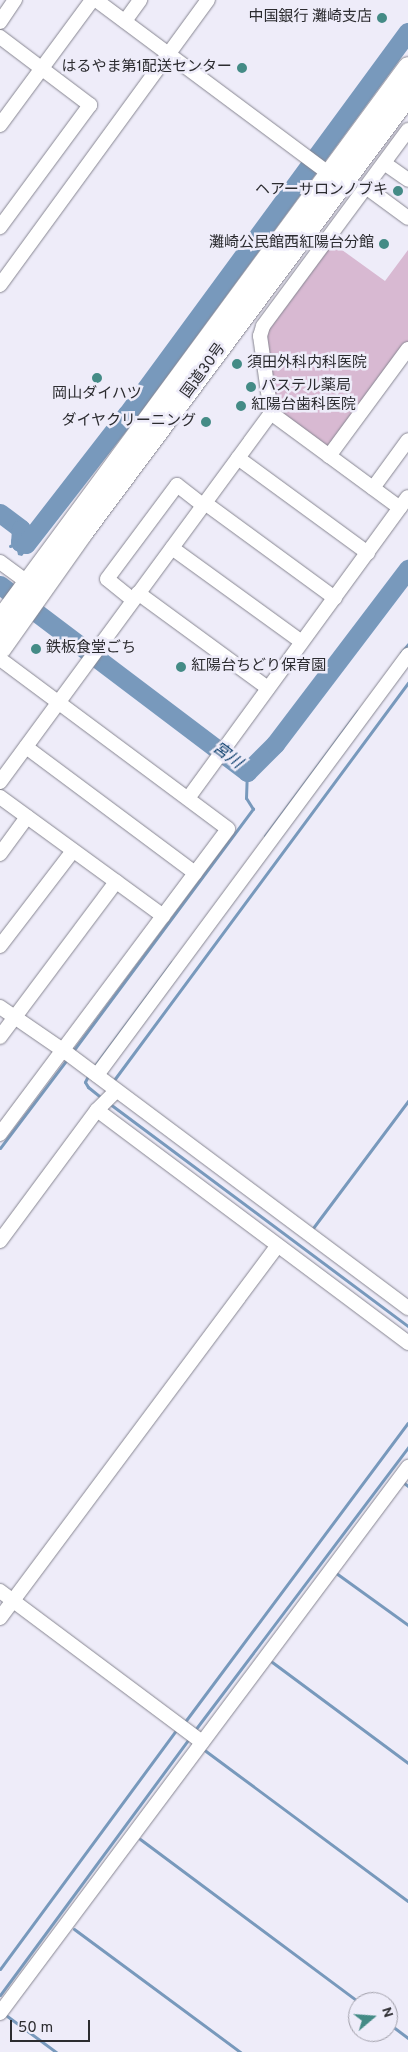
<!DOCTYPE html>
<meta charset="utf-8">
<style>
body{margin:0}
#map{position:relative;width:408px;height:2052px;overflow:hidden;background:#eeecf9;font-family:Overpass,"Noto Sans JP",sans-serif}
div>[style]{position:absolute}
.green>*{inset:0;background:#d8b9d2}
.water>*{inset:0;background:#7899bc}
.stream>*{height:3px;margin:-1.5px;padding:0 1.5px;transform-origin:1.5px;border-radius:1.5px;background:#7899bc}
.river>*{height:19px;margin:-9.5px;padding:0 9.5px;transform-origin:9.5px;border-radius:9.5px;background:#7899bc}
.roads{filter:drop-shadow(0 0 1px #878691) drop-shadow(0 0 1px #878691)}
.minor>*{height:14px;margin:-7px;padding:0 7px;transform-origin:7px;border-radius:7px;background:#fff}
.highway>*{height:21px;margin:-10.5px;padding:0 10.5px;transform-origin:10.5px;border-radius:10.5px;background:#fff}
.dots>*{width:14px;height:14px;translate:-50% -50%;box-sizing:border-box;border:2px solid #eeecf9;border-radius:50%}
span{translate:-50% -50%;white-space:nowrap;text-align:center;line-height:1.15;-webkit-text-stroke:5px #eeecf9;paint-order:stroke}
.poi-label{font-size:15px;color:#2c2c30}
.right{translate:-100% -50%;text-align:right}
.left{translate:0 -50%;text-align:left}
.street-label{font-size:15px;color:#2c2c30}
.water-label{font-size:16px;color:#0f406e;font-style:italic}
.north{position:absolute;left:348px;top:1992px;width:50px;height:50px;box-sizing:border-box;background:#eeecf9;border:1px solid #a09fa9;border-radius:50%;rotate:72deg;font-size:14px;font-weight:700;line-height:20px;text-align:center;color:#2c2c30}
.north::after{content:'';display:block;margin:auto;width:18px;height:22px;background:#448b86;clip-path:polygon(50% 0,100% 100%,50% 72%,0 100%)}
.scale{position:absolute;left:10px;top:2020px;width:80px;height:22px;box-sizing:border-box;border:2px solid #2c2c30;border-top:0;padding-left:6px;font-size:15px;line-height:18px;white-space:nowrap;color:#2c2c30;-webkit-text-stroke:4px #eeecf9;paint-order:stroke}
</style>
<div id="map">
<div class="green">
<div style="clip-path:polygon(331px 242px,385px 281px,408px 250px,408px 342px,329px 450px,275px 411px,265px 331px)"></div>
</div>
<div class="water">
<div style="clip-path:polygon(0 506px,40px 533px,22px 556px,18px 555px,12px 527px,0 519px)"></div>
</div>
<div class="stream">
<div style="left:10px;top:546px;width:11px;rotate:-22deg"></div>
<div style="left:401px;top:653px;width:11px;rotate:-52deg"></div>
<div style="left:265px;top:836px;width:156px;rotate:-53.4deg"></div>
<div style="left:73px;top:1051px;width:302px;rotate:-53.4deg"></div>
<div style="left:253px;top:809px;width:13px;rotate:-122deg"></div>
<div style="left:246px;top:798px;width:26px;rotate:-88deg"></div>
<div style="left:94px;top:1067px;width:131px;rotate:-53.4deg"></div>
<div style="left:89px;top:1074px;width:9px;rotate:117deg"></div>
<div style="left:85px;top:1082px;width:6px;rotate:59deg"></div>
<div style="left:88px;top:1087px;width:19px;rotate:39deg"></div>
<div style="left:114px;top:1080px;width:494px;rotate:-53.5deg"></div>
<div style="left:110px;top:1104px;width:372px;rotate:36.7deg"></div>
<div style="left:0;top:1148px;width:113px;rotate:-52.9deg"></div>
<div style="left:313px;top:1228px;width:159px;rotate:-53.2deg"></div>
<div style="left:404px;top:1483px;width:5px;rotate:37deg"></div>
<div style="left:336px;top:1573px;width:89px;rotate:35.8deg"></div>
<div style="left:272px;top:1662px;width:169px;rotate:36.6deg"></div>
<div style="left:184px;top:1723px;width:374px;rotate:-53.3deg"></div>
<div style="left:195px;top:1730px;width:354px;rotate:-53deg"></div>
<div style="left:203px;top:1749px;width:255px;rotate:36.6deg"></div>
<div style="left:140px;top:1839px;width:273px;rotate:36.7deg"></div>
<div style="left:74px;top:1929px;width:207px;rotate:36.5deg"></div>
<div style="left:0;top:1969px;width:298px;rotate:-53.6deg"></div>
<div style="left:0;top:1995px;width:320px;rotate:-53.6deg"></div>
<div style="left:7px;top:2016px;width:61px;rotate:36.3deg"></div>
<div style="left:388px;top:2023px;width:25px;rotate:37deg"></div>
</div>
<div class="river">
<div style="left:0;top:513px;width:26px;rotate:37deg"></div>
<div style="left:21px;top:529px;width:13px;rotate:94deg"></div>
<div style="left:20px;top:542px;width:6px;rotate:18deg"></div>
<div style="left:26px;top:544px;width:165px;rotate:-52.2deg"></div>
<div style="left:127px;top:414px;width:474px;rotate:-53.7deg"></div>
<div style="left:0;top:585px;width:310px;rotate:37.1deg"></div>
<div style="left:247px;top:772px;width:40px;rotate:-45deg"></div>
<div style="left:275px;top:744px;width:220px;rotate:-52.8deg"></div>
</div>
<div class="roads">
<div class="minor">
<div style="left:96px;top:0;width:299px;rotate:36.7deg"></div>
<div style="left:125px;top:21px;width:26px;rotate:-54deg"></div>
<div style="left:0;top:22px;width:27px;rotate:-56deg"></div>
<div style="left:0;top:37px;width:113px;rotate:37.1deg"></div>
<div style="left:90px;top:105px;width:152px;rotate:126.4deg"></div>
<div style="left:0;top:125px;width:155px;rotate:-53.6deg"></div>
<div style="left:384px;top:163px;width:29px;rotate:35deg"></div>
<div style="left:366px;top:187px;width:52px;rotate:36.4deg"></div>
<div style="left:0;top:285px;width:353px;rotate:-53.9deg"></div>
<div style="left:271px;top:413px;width:160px;rotate:36.4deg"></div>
<div style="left:329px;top:456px;width:133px;rotate:-53.6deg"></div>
<div style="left:238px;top:458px;width:161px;rotate:36.2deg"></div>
<div style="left:373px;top:488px;width:59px;rotate:-53.9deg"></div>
<div style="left:205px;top:503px;width:161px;rotate:36.2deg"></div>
<div style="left:172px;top:548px;width:160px;rotate:35.9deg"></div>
<div style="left:0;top:562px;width:42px;rotate:36.3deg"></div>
<div style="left:138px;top:593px;width:161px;rotate:36.2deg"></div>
<div style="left:133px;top:600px;width:33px;rotate:-141deg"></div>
<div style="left:107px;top:579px;width:117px;rotate:-53.3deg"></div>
<div style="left:177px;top:485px;width:33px;rotate:38deg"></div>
<div style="left:0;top:659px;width:284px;rotate:36.7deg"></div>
<div style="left:228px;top:829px;width:381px;rotate:126.8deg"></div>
<div style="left:26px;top:747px;width:211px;rotate:36.7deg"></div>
<div style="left:0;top:782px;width:458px;rotate:-53.7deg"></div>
<div style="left:271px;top:413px;width:78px;rotate:-98.1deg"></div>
<div style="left:260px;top:336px;width:10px;rotate:-73deg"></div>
<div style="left:263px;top:326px;width:244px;rotate:-53.5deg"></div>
<div style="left:0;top:797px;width:202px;rotate:36.1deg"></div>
<div style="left:189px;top:797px;width:371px;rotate:-53.9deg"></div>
<div style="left:0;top:854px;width:46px;rotate:-53.9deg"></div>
<div style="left:0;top:946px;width:120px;rotate:-52.5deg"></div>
<div style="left:0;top:1007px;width:81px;rotate:34.5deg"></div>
<div style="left:67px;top:1053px;width:426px;rotate:36.8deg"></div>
<div style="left:0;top:1037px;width:194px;rotate:-53.2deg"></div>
<div style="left:97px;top:1075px;width:523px;rotate:-53.48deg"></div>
<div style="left:97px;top:1110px;width:389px;rotate:36.8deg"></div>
<div style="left:0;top:1241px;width:163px;rotate:-53.5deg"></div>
<div style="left:97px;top:1110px;width:27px;rotate:-45deg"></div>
<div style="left:0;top:1591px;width:252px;rotate:36.8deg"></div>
<div style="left:0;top:1618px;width:464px;rotate:-53.3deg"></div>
<div style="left:0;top:2013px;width:682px;rotate:-53.23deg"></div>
</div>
<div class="highway">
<div style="left:0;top:620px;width:687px;rotate:-53.58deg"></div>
<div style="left:0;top:648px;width:142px;rotate:-54.7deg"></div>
<div style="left:82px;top:532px;width:546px;rotate:-53.34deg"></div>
</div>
</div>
<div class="dots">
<div style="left:382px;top:18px;background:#448b86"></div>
<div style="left:242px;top:68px;background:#448b86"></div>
<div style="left:398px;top:191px;background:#448b86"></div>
<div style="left:384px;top:244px;background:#448b86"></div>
<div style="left:237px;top:364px;background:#448b86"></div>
<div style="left:97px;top:378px;background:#448b86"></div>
<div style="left:251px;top:387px;background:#448b86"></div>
<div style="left:241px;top:406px;background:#448b86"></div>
<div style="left:206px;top:422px;background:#448b86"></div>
<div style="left:36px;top:649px;background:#448b86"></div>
<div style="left:181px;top:667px;background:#448b86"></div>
</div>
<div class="poi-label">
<span class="right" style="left:372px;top:18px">中国銀行 灘崎支店</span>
<span class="right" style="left:232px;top:68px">はるやま第1配送センター</span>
<span class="right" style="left:388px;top:191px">ヘアーサロンノブキ</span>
<span class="right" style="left:374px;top:244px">灘崎公民館西紅陽台分館</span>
<span class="left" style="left:247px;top:364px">須田外科内科医院</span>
<span class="left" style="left:261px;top:387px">パステル薬局</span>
<span style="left:97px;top:395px">岡山ダイハツ</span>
<span class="left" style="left:251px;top:406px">紅陽台歯科医院</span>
<span class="right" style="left:196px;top:422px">ダイヤクリーニング</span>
<span class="left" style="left:46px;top:649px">鉄板食堂ごち</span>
<span class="left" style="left:191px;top:667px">紅陽台ちどり保育園</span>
</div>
<div class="street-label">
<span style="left:204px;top:371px;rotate:-54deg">国道30号</span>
</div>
<div class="water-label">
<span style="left:227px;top:756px;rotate:37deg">宮川</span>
</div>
<div class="north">N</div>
<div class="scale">50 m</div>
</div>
